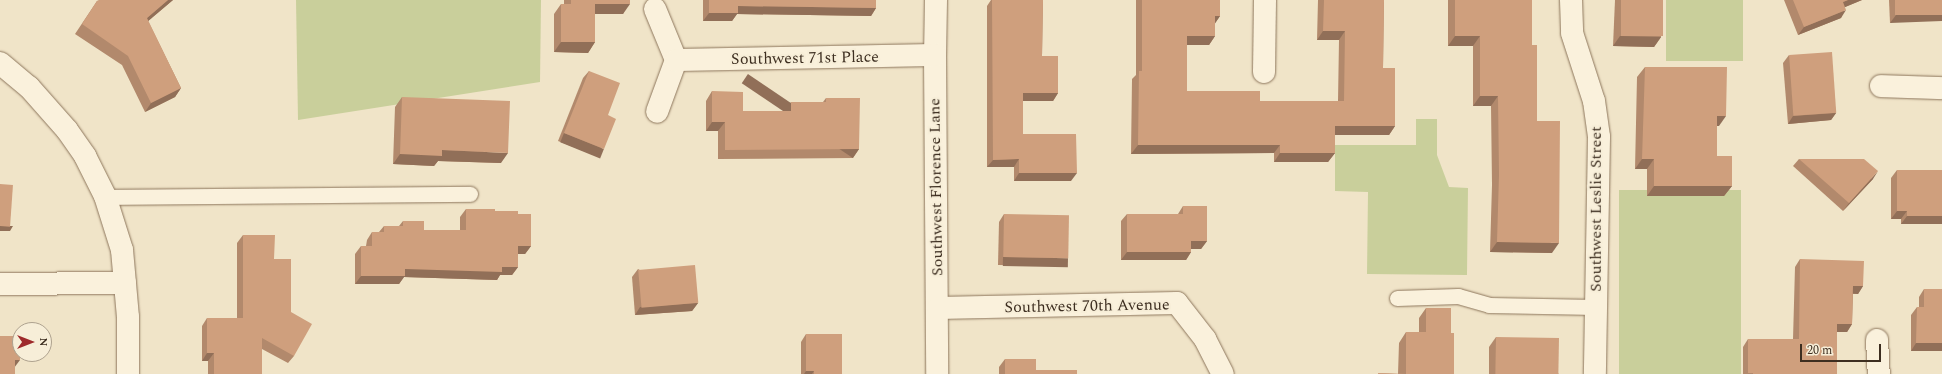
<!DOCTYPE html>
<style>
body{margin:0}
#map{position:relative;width:1942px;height:374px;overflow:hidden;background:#f0e4c8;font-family:Spectral,serif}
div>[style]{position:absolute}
.green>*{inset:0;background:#c9cf9b;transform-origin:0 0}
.roads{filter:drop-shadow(0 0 1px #8d765c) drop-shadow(0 0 1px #8d765c)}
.service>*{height:15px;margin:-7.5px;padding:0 7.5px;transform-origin:7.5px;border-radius:7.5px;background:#faf1dc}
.minor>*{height:22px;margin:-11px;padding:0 11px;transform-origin:11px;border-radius:11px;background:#faf1dc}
.tertiary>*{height:22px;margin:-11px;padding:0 11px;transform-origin:11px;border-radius:11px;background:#faf1dc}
.wall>*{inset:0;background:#b2896c}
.shaded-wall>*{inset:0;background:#916f58;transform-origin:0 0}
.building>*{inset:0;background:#cf9f7d;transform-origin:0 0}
span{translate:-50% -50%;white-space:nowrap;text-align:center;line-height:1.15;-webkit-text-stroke:4px #f7eed8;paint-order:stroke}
.street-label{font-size:16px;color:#3d2e20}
.north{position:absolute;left:12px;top:322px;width:40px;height:40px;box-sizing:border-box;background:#f7eed8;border:1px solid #ada18e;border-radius:50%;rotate:90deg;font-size:11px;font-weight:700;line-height:16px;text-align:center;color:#3d2e20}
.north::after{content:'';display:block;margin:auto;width:14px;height:18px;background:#9e2a2b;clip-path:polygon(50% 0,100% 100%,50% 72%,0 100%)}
.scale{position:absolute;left:1800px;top:344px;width:81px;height:18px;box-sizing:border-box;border:2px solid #3d2e20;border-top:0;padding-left:5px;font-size:12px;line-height:14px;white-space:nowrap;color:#3d2e20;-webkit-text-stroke:3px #f7eed8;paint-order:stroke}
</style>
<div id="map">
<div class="green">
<div style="clip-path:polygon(296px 0,541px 0,540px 82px,298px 120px)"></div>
<div style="left:1666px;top:0;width:77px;height:61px"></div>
<div style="clip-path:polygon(1416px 119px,1437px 119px,1437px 155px,1449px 187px,1468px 188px,1467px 275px,1367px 274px,1368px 192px,1335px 191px,1335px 145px,1416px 145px)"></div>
<div style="left:1619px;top:190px;width:122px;height:184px"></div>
</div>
<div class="roads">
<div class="service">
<div style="left:105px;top:197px;width:365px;rotate:-0.5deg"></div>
<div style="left:1397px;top:298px;width:61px;rotate:-1.9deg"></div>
<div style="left:1458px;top:296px;width:32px;rotate:16deg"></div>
<div style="left:1489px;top:305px;width:107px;rotate:1.1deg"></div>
</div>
<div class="minor">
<div style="left:936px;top:0;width:55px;rotate:91deg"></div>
<div style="left:935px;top:55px;width:319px;rotate:89.6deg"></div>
<div style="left:1571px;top:0;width:33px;rotate:88deg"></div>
<div style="left:1572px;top:33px;width:71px;rotate:72.1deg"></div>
<div style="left:1594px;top:101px;width:36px;rotate:82deg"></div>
<div style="left:1599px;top:137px;width:237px;rotate:91deg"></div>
<div style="left:655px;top:9px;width:55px;rotate:67.6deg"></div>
<div style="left:676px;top:60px;width:55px;rotate:110.1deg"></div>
<div style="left:676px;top:60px;width:259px;rotate:-1.1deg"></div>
<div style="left:1264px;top:72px;width:72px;rotate:-89.2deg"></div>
<div style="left:1881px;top:86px;width:61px;rotate:1.9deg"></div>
<div style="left:0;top:284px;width:125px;rotate:-0.5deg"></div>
<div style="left:938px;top:308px;width:239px;rotate:-1.2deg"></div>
<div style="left:1177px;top:303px;width:46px;rotate:52.1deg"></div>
<div style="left:1205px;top:339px;width:39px;rotate:63deg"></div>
<div style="left:1877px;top:340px;width:34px;rotate:87deg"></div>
</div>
<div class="tertiary">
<div style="left:0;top:63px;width:38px;rotate:40deg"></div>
<div style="left:29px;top:87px;width:57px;rotate:48.5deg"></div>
<div style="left:67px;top:130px;width:32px;rotate:55deg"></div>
<div style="left:85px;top:156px;width:45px;rotate:63.4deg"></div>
<div style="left:105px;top:196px;width:57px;rotate:72.5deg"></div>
<div style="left:122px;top:250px;width:67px;rotate:84.9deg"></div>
<div style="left:128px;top:317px;width:57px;rotate:90deg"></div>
</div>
</div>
<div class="wall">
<div style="clip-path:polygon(100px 0,173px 0,148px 21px,181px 88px,175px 97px,145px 112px,122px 65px,75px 34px,97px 1px)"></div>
<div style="clip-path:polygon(564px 0,630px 0,623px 14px,595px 14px,595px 42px,588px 53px,554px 52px,554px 14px,561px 4px,564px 4px)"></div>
<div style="clip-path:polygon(703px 0,876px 0,876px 8px,871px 16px,737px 14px,732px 21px,703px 21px)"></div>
<div style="clip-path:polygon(991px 0,1043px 0,1042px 56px,1058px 93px,1053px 101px,1023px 101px,1023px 134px,1071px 181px,1014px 181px,1014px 167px,987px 167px,987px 6px)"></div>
<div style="clip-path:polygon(1136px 0,1220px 0,1220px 16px,1215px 23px,1215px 36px,1209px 45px,1187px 45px,1187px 91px,1260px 101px,1338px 101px,1339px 40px,1317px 40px,1318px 0,1384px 0,1383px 68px,1395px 126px,1389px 135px,1335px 135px,1335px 153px,1328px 162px,1274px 162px,1274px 153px,1131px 154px,1132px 79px,1136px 75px)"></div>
<div style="clip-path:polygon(1448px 0,1532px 0,1532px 45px,1537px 121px,1552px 253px,1490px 252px,1492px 185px,1491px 106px,1473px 106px,1473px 46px,1448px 46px)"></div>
<div style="clip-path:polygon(1615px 0,1663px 0,1661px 37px,1654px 47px,1613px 46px)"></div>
<div style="clip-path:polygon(1784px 0,1862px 0,1845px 7px,1841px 18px,1798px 35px)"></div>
<div style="clip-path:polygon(1889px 0,1942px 0,1890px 23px)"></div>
<div style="clip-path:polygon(1789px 55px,1836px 113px,1831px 120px,1788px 124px,1783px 63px)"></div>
<div style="clip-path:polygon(1645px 67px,1719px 126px,1717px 126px,1717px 156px,1732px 186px,1724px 196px,1647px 196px,1647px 169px,1635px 169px,1637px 77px)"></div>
<div style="clip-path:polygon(589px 71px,608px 115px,599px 157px,558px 141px,583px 78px)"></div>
<div style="clip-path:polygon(712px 91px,743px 111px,785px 111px,791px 102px,823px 102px,826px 98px,859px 149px,853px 158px,718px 159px,718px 131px,706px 131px,706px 101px)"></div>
<div style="clip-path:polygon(402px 97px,501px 163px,438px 161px,434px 166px,393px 164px,395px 107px)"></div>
<div style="clip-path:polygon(1799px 159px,1873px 179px,1843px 211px,1793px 166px)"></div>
<div style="clip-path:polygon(1897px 170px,1942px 170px,1942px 224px,1901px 224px,1901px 219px,1891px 219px,1891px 178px)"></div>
<div style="clip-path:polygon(1183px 206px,1207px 241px,1201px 249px,1191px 249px,1191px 252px,1186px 260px,1121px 260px,1121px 221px,1127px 214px,1178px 214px)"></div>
<div style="clip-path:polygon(466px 209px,495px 211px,518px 214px,531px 246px,525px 254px,518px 254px,518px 267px,512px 275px,500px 275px,497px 280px,404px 277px,399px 284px,355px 284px,355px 254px,361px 246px,366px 246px,367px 240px,372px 232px,379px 232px,384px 226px,399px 226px,403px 221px,424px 230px,460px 230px,460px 217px)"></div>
<div style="clip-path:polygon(1004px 214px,1063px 266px,998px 265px,999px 222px)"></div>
<div style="clip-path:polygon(243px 235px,274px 259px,291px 312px,294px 356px,288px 363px,262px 349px,262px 374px,208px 374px,208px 361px,202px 361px,202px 326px,207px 318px,237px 318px,237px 243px)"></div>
<div style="clip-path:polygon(1800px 259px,1863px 286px,1858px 294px,1853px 294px,1852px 324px,1847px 332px,1837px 332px,1837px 374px,1743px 374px,1743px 347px,1748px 339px,1793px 339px,1795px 267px)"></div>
<div style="clip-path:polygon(638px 269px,698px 303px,692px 311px,635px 315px,632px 277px)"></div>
<div style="clip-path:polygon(1924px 289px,1942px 351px,1911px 351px,1911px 315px,1917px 307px,1919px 307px,1919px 297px)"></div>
<div style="clip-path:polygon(1426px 308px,1451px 333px,1454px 374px,1378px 374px,1378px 373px,1398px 374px,1399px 343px,1406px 332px,1419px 332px,1419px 318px)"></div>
<div style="clip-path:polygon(806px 334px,842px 374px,801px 374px,801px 342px)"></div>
<div style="clip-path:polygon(1496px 337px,1559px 374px,1489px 374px,1489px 347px)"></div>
<div style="clip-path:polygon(1005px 359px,1036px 370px,1077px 374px,999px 374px,999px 367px)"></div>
</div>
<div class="shaded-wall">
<div style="clip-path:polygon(168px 0,173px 0,140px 28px,147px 18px)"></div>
<div style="clip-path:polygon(1848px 0,1862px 0,1838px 10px,1843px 2px)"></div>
<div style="clip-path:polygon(595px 4px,630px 4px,623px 14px,588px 14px)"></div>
<div style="clip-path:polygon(738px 6px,876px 8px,871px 16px,737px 14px,732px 21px,703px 21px,709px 13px)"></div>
<div style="clip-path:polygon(1846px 10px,1841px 18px,1798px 35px,1804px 27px)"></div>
<div style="clip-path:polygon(1942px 14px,1942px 21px,1890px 23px,1896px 15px)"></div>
<div style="clip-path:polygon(1215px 16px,1220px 16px,1214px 25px)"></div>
<div style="clip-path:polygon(1323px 31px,1345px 31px,1339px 40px,1317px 40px)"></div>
<div style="clip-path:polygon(1187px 36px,1215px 36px,1209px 45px,1181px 45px)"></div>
<div style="clip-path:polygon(1455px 36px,1480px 36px,1473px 46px,1448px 46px)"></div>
<div style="clip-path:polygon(1620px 36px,1661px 37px,1654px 47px,1613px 46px)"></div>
<div style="clip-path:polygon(561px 42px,595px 42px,588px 53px,554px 52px)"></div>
<div style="clip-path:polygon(181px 88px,175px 97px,145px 112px,151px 103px)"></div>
<div style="clip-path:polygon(1023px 93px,1058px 93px,1053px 101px,1017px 101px)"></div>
<div style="clip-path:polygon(1480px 96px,1498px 96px,1491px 106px,1473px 106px)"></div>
<div style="clip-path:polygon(1836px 113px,1831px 120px,1788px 124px,1793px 116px)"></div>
<div style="clip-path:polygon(1717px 116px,1726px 116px,1719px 126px,1710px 126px)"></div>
<div style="clip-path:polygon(712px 122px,725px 122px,718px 131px,706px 131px)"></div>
<div style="clip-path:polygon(1335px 126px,1395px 126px,1389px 135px,1328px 135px)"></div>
<div style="left:564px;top:133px;width:43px;height:10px;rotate:22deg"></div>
<div style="clip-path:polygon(1138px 145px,1280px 145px,1274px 153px,1131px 154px)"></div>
<div style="left:859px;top:149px;width:11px;height:134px;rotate:124deg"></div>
<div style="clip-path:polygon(442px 150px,508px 153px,501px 163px,438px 161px,434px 166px,393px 164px,400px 154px)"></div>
<div style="clip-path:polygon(1280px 153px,1335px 153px,1328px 162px,1274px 162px)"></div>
<div style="clip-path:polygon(1019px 159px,1014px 167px,987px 167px,993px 160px)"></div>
<div style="clip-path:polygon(1642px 159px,1654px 159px,1647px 169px,1635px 169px)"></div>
<div style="clip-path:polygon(1878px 171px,1873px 179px,1843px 211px,1849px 203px)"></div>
<div style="clip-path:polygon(1019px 173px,1077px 173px,1071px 181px,1014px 181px)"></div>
<div style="clip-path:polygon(1654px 186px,1732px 186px,1724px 196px,1647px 196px)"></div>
<div style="clip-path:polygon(1897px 211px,1907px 211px,1901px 219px,1891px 219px)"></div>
<div style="clip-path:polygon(1907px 216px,1942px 216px,1942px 224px,1901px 224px)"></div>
<div style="clip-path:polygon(0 226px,13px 226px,10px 231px,0 231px)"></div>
<div style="clip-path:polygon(1191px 241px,1207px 241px,1201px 249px,1186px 249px)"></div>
<div style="clip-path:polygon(1497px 242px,1559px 243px,1552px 253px,1490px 252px)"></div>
<div style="clip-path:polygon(518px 246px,531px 246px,525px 254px,512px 254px)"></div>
<div style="clip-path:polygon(1127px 252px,1191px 252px,1186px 260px,1121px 260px)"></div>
<div style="left:1003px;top:257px;width:65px;height:9px;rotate:1deg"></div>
<div style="clip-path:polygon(502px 267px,518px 267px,512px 275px,500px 275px,497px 280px,404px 277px,399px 284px,355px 284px,361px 276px,405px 269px)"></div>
<div style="clip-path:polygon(1853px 286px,1863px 286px,1858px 294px,1847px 293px)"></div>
<div style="clip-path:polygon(698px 303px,692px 311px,635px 315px,640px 307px)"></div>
<div style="clip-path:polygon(1837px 324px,1852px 324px,1847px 332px,1832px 332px)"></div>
<div style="clip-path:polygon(1916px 343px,1942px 343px,1942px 351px,1911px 351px)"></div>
<div style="clip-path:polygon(207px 353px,214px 353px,208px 361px,202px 361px)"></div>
<div style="clip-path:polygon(15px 360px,20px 360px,14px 368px)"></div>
<div style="clip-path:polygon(806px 371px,814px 371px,812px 374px,804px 374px)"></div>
</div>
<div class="building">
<div style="clip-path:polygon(100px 0,168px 0,147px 18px,181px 88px,151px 103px,128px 56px,82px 24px,97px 1px)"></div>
<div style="clip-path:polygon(571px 0,630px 0,630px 4px,595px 4px,595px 42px,561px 42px,561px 4px,571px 4px)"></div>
<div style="clip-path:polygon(709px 0,876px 0,876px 8px,738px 6px,738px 13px,709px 13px)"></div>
<div style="clip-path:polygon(992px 0,1043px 0,1042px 56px,1058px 56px,1058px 93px,1023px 93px,1023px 134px,1076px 134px,1077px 173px,1019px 173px,1019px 159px,993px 160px)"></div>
<div style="clip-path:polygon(1142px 0,1220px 0,1220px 16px,1215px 16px,1215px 36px,1187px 36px,1187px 91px,1260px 91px,1260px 101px,1344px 101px,1345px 31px,1323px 31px,1324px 0,1384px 0,1383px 68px,1395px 68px,1395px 126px,1335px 126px,1335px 153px,1280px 153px,1280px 145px,1138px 145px,1139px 71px,1142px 71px)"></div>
<div style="clip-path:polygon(1455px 0,1532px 0,1532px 45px,1537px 45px,1537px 121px,1560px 121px,1559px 243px,1497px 242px,1499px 175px,1498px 96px,1480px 96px,1480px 36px,1455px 36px)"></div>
<div style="left:1621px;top:0;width:42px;height:36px"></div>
<div style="clip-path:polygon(1793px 0,1848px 0,1843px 2px,1846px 10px,1804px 27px)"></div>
<div style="left:1895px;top:0;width:47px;height:15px"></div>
<div style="left:1832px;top:52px;width:61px;height:43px;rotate:86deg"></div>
<div style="clip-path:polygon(1645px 67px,1727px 67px,1726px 116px,1717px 116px,1717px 156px,1732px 156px,1732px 186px,1654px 186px,1654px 159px,1642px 159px)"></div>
<div style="clip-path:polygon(589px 71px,620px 83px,608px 115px,616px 119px,604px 149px,564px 133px)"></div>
<div style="clip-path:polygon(712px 91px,743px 92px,743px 111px,791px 111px,791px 102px,826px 102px,826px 98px,860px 98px,859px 149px,725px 150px,725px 122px,712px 122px)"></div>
<div style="clip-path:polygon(402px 97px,510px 101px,508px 153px,442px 150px,442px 156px,400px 154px)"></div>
<div style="clip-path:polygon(1799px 159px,1864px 159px,1878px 171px,1849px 203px)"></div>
<div style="clip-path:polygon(1897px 170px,1942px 170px,1942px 216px,1907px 216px,1907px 211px,1897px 211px)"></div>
<div style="left:0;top:184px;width:13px;height:42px;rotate:4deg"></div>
<div style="clip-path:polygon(1183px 206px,1207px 206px,1207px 241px,1191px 241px,1191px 252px,1127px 252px,1127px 214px,1183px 214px)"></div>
<div style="clip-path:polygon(466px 209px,495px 209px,495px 211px,518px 211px,518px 214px,531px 214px,531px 246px,518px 246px,518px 267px,502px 267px,502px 272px,405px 269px,405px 276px,361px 276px,361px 246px,372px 246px,372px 232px,384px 232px,384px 226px,403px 226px,403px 221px,424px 221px,424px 230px,466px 230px)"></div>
<div style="left:1004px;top:214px;width:65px;height:43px;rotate:1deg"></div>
<div style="clip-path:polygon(243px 235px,275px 235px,274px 259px,291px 259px,291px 312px,312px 324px,294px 356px,262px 338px,262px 374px,214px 374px,214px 353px,207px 353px,207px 318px,243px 318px)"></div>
<div style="clip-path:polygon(1800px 259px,1864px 261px,1863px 286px,1853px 286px,1852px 324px,1837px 324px,1837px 374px,1753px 374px,1753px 373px,1748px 373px,1748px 339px,1799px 339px)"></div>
<div style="left:695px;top:265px;width:38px;height:57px;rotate:85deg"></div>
<div style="clip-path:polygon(1924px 289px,1942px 289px,1942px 343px,1916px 343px,1917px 307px,1924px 307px)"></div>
<div style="clip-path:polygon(1426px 308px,1451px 308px,1451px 333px,1454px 333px,1454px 374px,1378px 374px,1378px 373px,1406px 374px,1406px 332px,1426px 332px)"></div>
<div style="clip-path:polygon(806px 334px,842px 334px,842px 374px,814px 374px,814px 371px,806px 371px)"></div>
<div style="clip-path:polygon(0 336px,20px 336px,20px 360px,15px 360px,15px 374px,0 374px)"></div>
<div style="left:1496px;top:337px;width:63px;height:37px;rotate:1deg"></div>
<div style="clip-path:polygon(1005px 359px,1036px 359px,1036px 370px,1077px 370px,1077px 374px,1005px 374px)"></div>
</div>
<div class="street-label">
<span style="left:805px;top:58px;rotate:-1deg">Southwest 71st Place</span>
<span style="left:936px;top:187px;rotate:-91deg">Southwest Florence Lane</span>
<span style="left:1596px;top:209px;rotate:-90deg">Southwest Leslie Street</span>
<span style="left:1087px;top:306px;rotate:-1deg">Southwest 70th Avenue</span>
</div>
<div class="north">N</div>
<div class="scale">20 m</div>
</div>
